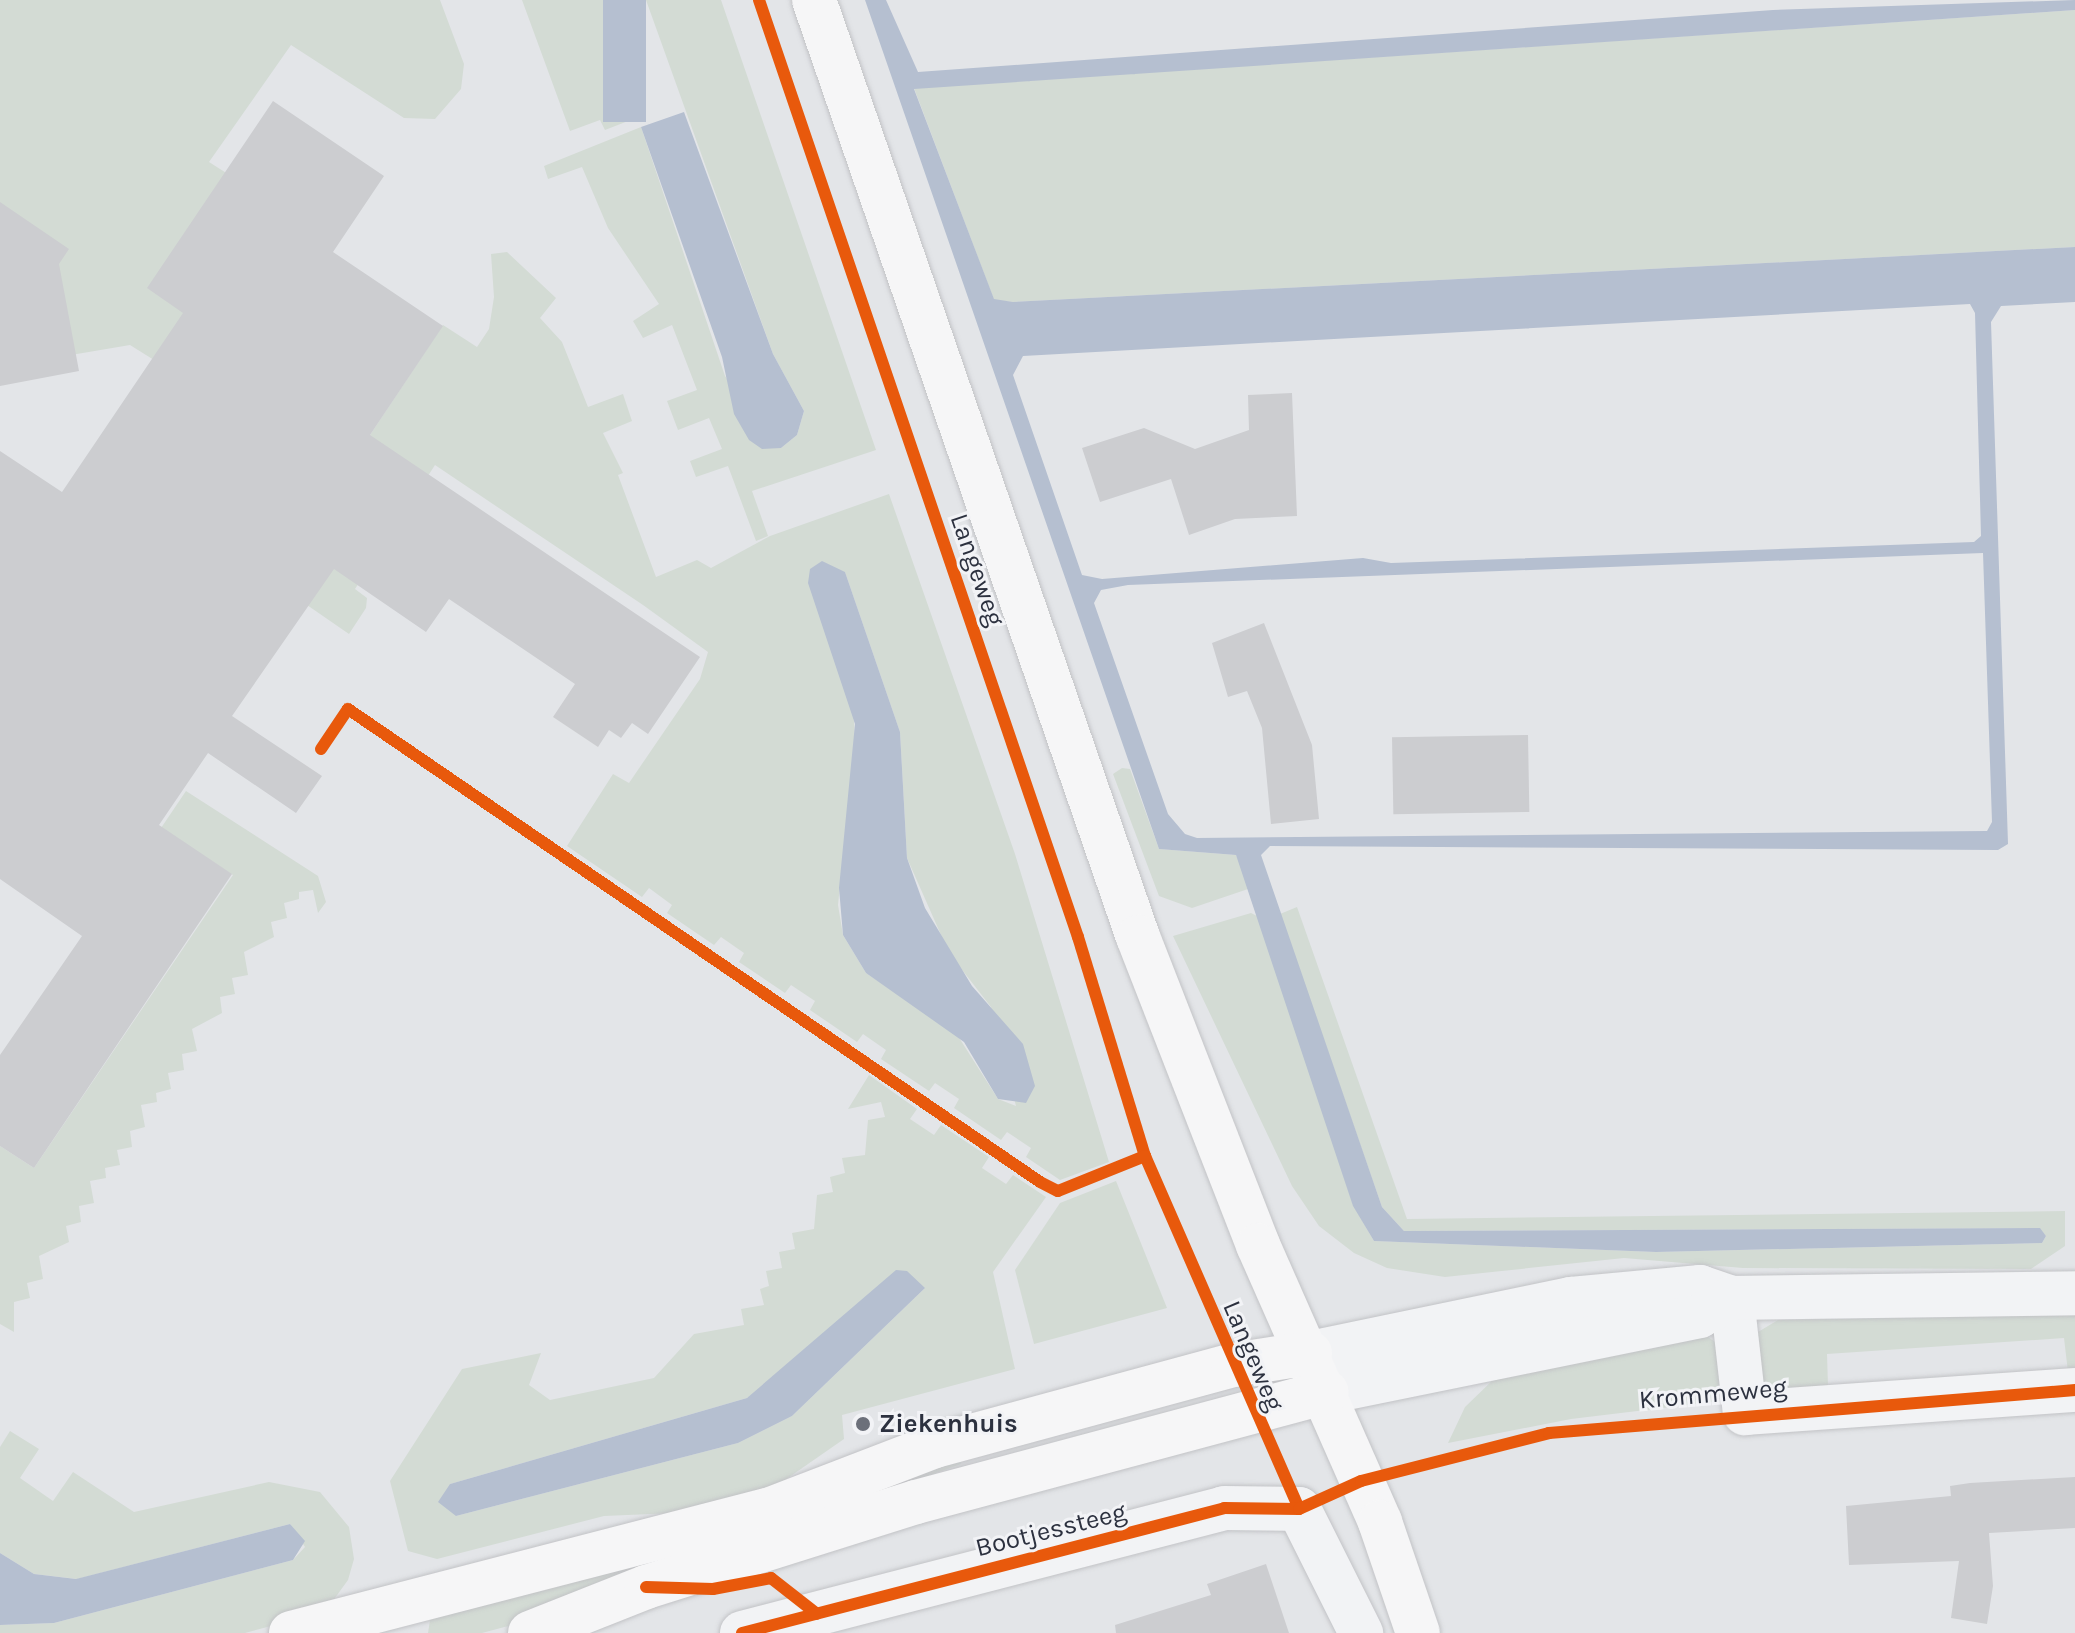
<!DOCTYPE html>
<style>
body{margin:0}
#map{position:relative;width:2075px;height:1633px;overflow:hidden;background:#e3e5e8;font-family:Karla,sans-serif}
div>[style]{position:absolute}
.green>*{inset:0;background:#d3dbd4}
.water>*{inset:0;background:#b5bfd0;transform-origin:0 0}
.building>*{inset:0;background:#cccdd0;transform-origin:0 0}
.roads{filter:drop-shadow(0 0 2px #c2c3c6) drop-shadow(0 0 2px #c2c3c6)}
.minor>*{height:44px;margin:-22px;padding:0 22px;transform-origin:22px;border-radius:22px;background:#f2f3f5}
.tertiary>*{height:44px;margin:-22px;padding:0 22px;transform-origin:22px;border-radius:22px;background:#f2f3f5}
.secondary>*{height:44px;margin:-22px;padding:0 22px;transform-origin:22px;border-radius:22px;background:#f6f6f7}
.cycleway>*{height:12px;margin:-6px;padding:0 6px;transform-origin:6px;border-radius:6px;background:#e8590c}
.dots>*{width:22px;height:22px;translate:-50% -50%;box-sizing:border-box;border:4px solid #f2f3f6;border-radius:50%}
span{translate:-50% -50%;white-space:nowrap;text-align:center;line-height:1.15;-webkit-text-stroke:6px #f2f3f6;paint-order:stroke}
.street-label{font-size:26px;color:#2c313f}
.poi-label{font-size:26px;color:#2c313f;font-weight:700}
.left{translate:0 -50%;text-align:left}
</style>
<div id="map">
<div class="green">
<div style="clip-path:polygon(0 0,440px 0,464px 64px,461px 89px,435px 119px,404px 118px,291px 45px,209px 162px,242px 183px,193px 315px,154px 360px,130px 345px,71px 355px,0 208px)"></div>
<div style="clip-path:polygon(522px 0,603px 0,641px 116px,605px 130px,600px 120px,570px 131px)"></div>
<div style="clip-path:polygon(646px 0,721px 0,876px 450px,752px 491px,768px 536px,756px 541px,728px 466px,696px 477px,690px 461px,722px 449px,709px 418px,678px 430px,667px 401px,697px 390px,672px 325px,643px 338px,633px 321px,659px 304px,608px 228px,582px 167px,548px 179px,544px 166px,641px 127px,725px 376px,781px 448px,797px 435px,804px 411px,773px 354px)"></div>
<div style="clip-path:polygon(2075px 10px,2075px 247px,1013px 302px,994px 300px,914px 88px)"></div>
<div style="clip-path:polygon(evenodd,507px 252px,556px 298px,540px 318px,562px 342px,588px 407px,623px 394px,632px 421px,603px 433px,623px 473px,618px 475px,656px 577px,697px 560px,711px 568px,770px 536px,889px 494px,1015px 854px,1109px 1162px,1060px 1180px,1026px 1157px,1031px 1148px,1007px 1132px,1001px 1140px,954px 1108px,959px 1099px,935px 1083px,929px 1091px,881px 1059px,886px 1050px,863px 1034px,857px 1042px,810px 1010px,815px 1001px,791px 985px,785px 993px,739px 962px,744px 953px,721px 937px,714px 945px,667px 913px,672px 905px,649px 888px,642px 897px,567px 846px,613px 774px,629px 783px,700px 679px,708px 652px,643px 605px,435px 465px,355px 589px,367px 598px,366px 608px,349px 634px,307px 605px,370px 435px,443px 325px,477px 347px,489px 329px,494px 297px,491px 254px,507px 252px,845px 572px,900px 732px,907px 858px,949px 953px,991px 1007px,1016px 1106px,998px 1099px,956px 1033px,866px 973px,843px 935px,838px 905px,855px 738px,845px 572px)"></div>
<div style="clip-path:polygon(1122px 768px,1130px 769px,1159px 849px,1236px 855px,1251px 888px,1192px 908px,1159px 896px,1113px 774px)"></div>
<div style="clip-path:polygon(186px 791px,318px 876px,326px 902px,318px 913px,313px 890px,299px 892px,299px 899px,284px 903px,287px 918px,271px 922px,274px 937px,244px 952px,248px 975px,232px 978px,235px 994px,220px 997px,222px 1013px,192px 1029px,197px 1051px,182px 1054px,184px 1070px,168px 1073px,171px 1089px,156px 1093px,157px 1102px,141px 1105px,145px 1127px,130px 1131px,132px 1147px,117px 1150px,120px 1165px,105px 1168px,106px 1178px,90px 1181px,94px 1203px,79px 1206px,81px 1222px,66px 1226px,69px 1242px,39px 1256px,43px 1279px,27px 1283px,30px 1298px,14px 1302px,14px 1332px,0 1324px,0 1146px,34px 1168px,233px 875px,161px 828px)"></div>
<div style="clip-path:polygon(1297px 907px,1407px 1219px,2065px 1211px,2065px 1246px,2031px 1269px,1743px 1268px,1624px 1258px,1445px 1277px,1387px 1268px,1354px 1253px,1319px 1226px,1292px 1186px,1173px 936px,1251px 913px,1259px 917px,1353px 1205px,1374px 1241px,1656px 1252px,2042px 1243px,2046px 1236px,2039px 1228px,1404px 1231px,1382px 1207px,1280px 914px)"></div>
<div style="clip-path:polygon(evenodd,869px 1075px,917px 1109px,910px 1119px,934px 1135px,941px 1125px,989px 1157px,982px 1168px,1006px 1184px,1013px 1175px,1046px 1197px,993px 1272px,1015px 1369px,842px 1415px,844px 1439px,772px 1489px,698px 1512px,604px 1516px,437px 1559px,408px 1551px,390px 1481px,462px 1369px,541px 1353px,529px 1385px,550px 1400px,654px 1378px,694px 1334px,744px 1325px,741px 1309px,764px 1305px,760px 1289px,769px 1286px,766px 1271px,782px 1268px,779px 1252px,795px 1249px,792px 1233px,814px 1229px,817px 1195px,833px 1192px,830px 1177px,845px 1173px,842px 1158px,865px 1155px,868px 1120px,885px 1117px,881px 1102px,848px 1109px,869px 1075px,925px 1288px,792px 1416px,738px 1443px,456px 1516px,450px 1484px,747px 1398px,925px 1288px)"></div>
<div style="clip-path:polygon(1116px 1181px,1167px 1308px,1034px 1344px,1015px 1270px,1060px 1203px)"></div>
<div style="clip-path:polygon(2075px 1315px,2075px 1371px,2068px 1372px,2064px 1338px,1827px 1354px,1828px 1386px,1779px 1392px,1762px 1382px,1758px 1332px,1778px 1320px)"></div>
<div style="clip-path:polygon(1696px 1328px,1719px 1345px,1723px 1394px,1712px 1402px,1571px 1419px,1448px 1443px,1465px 1407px,1494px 1379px)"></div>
<div style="clip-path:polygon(10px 1431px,39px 1449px,20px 1478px,53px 1501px,73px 1472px,134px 1512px,269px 1482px,320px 1492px,349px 1527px,354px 1559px,348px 1580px,332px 1602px,308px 1616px,245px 1633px,0 1633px,0 1625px,54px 1623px,293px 1560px,305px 1547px,290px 1524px,77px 1579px,34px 1574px,0 1553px,0 1447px)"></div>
<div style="clip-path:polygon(958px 1453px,961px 1464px,530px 1620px,482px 1633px,428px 1633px,431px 1614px)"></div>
</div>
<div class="water">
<div style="left:603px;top:0;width:43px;height:122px"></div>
<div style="clip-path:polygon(evenodd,865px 0,886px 0,918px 72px,1773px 10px,2075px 0,2075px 10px,914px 89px,994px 299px,1013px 302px,2075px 247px,2075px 302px,2001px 306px,1991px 322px,2008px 844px,1998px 850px,1270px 846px,1261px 855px,1382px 1207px,1404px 1231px,2040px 1228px,2046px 1236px,2042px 1243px,1656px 1252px,1374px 1241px,1353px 1206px,1236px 855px,1159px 849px,865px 0,1970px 304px,1975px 313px,1981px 536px,1974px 542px,1391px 563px,1363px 558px,1102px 579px,1082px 575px,1013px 375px,1023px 356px,1970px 304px,865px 0,1983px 553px,1992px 822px,1987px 831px,1197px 838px,1185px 834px,1168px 814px,1094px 603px,1101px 590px,1128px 585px,1983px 553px)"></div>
<div style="clip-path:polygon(684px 112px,773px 354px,804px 411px,797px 435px,781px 448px,762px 449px,749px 440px,734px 414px,722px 357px,641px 127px)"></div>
<div style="clip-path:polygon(822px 561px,845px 572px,900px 732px,907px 858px,925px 908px,972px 986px,1023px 1044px,1035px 1086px,1026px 1103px,998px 1099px,964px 1042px,866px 973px,843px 935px,839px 888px,855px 724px,808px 583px,810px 569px)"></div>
<div style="clip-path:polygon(896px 1270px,907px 1271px,925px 1288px,792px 1416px,738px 1443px,456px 1516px,438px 1502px,450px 1484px,747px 1398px)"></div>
<div style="clip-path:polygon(290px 1524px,305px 1541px,293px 1560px,54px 1623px,0 1625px,0 1553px,34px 1574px,76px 1579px)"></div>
</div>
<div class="building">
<div style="clip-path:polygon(273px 101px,384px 176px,333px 252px,443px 326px,370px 435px,700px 657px,648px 734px,632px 723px,621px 738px,609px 730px,598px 747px,553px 717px,575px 684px,449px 599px,426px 632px,334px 569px,232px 716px,322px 776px,296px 813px,208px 753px,159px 825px,232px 874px,34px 1168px,0 1146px,0 1055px,82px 936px,0 879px,0 451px,62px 492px,183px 313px,147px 288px)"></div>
<div style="clip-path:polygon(0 202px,69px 249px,59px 264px,79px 371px,0 386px)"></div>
<div style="clip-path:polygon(1292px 393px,1297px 516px,1235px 519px,1189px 535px,1171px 479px,1100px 502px,1082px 448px,1144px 428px,1195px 449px,1249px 430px,1248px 395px)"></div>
<div style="clip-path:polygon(1264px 623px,1312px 745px,1319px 819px,1271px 824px,1262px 728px,1247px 691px,1228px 697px,1212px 643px)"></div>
<div style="left:1528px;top:735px;width:77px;height:136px;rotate:89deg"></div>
<div style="clip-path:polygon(2075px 1477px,2075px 1528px,1989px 1533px,1993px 1586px,1987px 1624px,1951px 1618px,1959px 1561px,1849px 1565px,1846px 1506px,1951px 1496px,1950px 1486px,1970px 1483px)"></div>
<div style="clip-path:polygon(1266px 1564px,1289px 1633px,1116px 1633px,1115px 1625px,1211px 1595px,1207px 1584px)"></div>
</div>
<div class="roads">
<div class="minor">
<div style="left:1732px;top:1298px;width:116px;rotate:83.6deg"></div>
<div style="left:1745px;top:1413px;width:331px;rotate:-4deg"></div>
<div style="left:742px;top:1633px;width:498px;rotate:-14.5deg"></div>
<div style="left:1224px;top:1508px;width:75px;rotate:0.8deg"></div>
<div style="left:1299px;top:1509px;width:139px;rotate:63.4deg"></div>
</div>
<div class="tertiary">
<div style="left:1310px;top:1353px;width:267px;rotate:-11.7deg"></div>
<div style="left:1571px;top:1299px;width:130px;rotate:-5.3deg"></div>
<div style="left:1700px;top:1287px;width:34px;rotate:19deg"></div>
<div style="left:1732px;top:1298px;width:343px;rotate:-0.8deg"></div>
<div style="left:1327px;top:1392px;width:380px;rotate:-11.5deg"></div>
<div style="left:1699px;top:1316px;width:33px;rotate:-29deg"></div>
</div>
<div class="secondary">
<div style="left:814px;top:0;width:991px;rotate:70.93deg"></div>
<div style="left:1138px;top:937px;width:331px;rotate:68.7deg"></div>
<div style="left:1258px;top:1245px;width:303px;rotate:66.2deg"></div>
<div style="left:1380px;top:1522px;width:117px;rotate:71.1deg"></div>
<div style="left:291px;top:1633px;width:493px;rotate:-14.5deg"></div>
<div style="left:768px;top:1510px;width:179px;rotate:-21deg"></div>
<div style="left:935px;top:1446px;width:309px;rotate:-15.2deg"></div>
<div style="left:1233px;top:1365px;width:78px;rotate:-8.9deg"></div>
<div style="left:530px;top:1633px;width:125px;rotate:-21.6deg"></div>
<div style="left:646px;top:1587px;width:283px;rotate:-17.5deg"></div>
<div style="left:916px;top:1502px;width:425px;rotate:-15deg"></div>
</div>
</div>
<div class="cycleway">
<div style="left:759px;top:0;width:990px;rotate:71.2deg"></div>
<div style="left:1078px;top:937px;width:229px;rotate:73deg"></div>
<div style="left:1145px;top:1156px;width:385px;rotate:66.4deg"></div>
<div style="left:321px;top:749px;width:48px;rotate:-56deg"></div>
<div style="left:348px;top:709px;width:838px;rotate:34.35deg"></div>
<div style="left:1040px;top:1182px;width:20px;rotate:27deg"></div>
<div style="left:1058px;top:1191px;width:94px;rotate:-21.9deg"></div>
<div style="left:646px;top:1587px;width:67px;rotate:1.7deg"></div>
<div style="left:713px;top:1589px;width:59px;rotate:-10.7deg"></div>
<div style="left:771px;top:1578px;width:58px;rotate:38deg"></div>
<div style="left:742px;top:1633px;width:498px;rotate:-14.5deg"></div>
<div style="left:1224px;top:1508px;width:75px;rotate:0.8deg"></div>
<div style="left:1299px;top:1509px;width:68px;rotate:-24.3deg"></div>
<div style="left:1361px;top:1481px;width:194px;rotate:-14.3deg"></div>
<div style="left:1549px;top:1433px;width:528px;rotate:-4.67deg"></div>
</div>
<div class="dots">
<div style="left:863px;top:1424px;background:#6c707a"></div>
</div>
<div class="street-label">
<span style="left:977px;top:570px;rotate:71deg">Langeweg</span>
<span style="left:1253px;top:1356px;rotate:67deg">Langeweg</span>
<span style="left:1713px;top:1394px;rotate:-5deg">Krommeweg</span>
<span style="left:1051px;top:1530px;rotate:-14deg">Bootjessteeg</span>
</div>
<div class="poi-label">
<span class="left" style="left:879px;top:1424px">Ziekenhuis</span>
</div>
</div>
